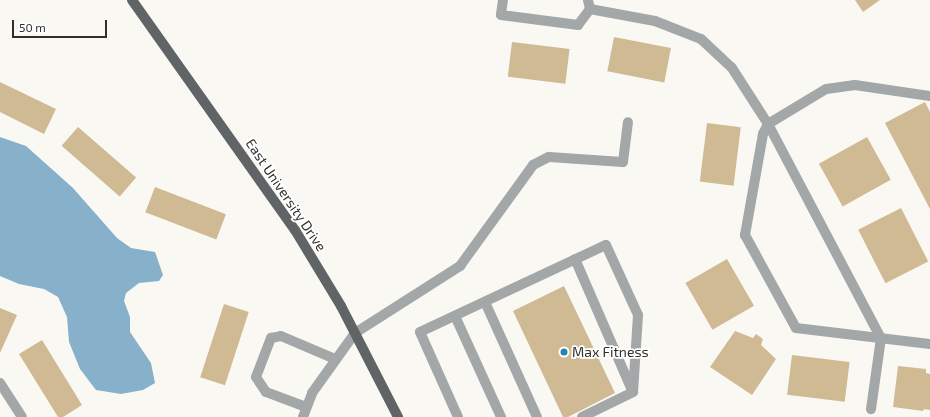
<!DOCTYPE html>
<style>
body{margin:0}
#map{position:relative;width:930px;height:417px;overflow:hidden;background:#faf8f3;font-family:"Exo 2",sans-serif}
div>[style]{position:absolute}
.water>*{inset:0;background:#87b1ca}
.building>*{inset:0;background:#cfba93;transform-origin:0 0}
.minor>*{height:10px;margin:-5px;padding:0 5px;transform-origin:5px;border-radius:5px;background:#a4a7a8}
.major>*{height:10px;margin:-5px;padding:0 5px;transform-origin:5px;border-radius:5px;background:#606466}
.dots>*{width:11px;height:11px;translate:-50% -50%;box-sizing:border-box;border:2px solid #fff;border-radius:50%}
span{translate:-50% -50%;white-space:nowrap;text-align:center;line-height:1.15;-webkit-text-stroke:3.5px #fff;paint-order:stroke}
.street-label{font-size:14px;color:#302f2d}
.poi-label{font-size:14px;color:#302f2d}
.left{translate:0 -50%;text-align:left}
.scale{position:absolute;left:12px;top:20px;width:95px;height:18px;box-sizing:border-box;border:2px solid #302f2d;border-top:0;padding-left:5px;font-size:12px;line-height:14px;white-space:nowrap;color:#302f2d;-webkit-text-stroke:3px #fff;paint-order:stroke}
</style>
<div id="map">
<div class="water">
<div style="clip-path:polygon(0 137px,26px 146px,73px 188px,117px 238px,131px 248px,155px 252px,163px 275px,159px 281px,139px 283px,126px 293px,124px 301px,130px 317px,130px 332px,151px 363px,155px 383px,143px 390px,121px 394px,96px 390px,80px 369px,69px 342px,67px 317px,58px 297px,44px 289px,19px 284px,0 276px)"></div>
</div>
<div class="building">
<div style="clip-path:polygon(855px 0,880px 0,863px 12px)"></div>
<div style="left:614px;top:37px;width:58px;height:35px;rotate:11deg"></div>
<div style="left:512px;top:42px;width:58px;height:35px;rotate:7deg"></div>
<div style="clip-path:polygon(0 82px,56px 109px,44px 134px,0 112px)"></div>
<div style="clip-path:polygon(925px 102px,930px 112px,930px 209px,885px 123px)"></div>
<div style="left:707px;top:123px;width:34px;height:59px;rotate:7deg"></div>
<div style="left:78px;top:127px;width:77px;height:25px;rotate:41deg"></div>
<div style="left:867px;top:137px;width:49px;height:55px;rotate:61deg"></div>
<div style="left:155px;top:187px;width:76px;height:27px;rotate:21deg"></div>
<div style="left:901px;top:208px;width:60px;height:48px;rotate:63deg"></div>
<div style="left:727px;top:259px;width:54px;height:48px;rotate:60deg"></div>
<div style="clip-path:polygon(564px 286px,615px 393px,568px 417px,563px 417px,513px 311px)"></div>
<div style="left:224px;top:304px;width:26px;height:77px;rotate:18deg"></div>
<div style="clip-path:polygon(0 308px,17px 315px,0 353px)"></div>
<div style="clip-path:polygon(735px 331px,753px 338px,756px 334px,763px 339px,761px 345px,776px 359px,752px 395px,710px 367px)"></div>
<div style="clip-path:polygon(42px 340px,82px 405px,63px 417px,58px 417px,19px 354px)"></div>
<div style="left:792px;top:355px;width:58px;height:40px;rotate:7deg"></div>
<div style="clip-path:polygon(898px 366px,926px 369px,926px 373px,930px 374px,930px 410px,924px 409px,923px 411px,893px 407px)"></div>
</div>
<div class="minor">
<div style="left:503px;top:0;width:15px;rotate:98deg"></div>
<div style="left:501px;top:15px;width:78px;rotate:7.4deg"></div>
<div style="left:578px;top:25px;width:20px;rotate:-53deg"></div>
<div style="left:590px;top:9px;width:9px;rotate:-103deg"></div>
<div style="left:590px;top:9px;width:66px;rotate:10.5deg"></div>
<div style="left:655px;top:21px;width:49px;rotate:21.4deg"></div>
<div style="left:701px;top:39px;width:42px;rotate:43.1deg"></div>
<div style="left:732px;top:68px;width:67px;rotate:57.3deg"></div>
<div style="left:768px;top:124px;width:242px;rotate:62.2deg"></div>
<div style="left:881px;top:338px;width:72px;rotate:98deg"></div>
<div style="left:930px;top:96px;width:76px;rotate:-171.7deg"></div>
<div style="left:855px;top:85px;width:29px;rotate:172deg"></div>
<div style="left:826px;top:89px;width:68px;rotate:148.9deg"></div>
<div style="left:768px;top:124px;width:11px;rotate:117deg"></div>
<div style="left:763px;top:134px;width:103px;rotate:100.1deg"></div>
<div style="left:745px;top:235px;width:106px;rotate:61.3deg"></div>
<div style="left:796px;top:328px;width:135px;rotate:6.8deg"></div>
<div style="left:575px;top:259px;width:143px;rotate:66.5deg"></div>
<div style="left:485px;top:302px;width:126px;rotate:65.7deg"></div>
<div style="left:455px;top:316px;width:111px;rotate:65.5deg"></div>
<div style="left:0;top:383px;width:40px;rotate:57.1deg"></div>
<div style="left:306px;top:407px;width:43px;rotate:-159.4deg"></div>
<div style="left:266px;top:392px;width:18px;rotate:-124deg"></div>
<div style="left:256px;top:377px;width:42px;rotate:-69deg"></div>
<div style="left:271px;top:338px;width:10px;rotate:-11deg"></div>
<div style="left:281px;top:336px;width:59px;rotate:23.1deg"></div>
<div style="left:303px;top:417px;width:26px;rotate:-69deg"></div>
<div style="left:312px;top:393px;width:74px;rotate:-54.4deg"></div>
<div style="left:355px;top:333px;width:125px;rotate:-32.5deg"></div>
<div style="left:460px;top:266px;width:125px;rotate:-54.1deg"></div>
<div style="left:533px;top:165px;width:18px;rotate:-27deg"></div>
<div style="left:549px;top:157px;width:74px;rotate:3.9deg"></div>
<div style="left:623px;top:162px;width:40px;rotate:-82.9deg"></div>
<div style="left:458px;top:417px;width:93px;rotate:-114.1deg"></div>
<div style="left:420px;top:332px;width:205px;rotate:-25.1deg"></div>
<div style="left:606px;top:245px;width:77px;rotate:65.4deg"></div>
<div style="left:638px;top:315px;width:77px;rotate:93.7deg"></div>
<div style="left:582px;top:417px;width:57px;rotate:-26.1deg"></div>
</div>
<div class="major">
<div style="left:132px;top:0;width:282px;rotate:54.7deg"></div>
<div style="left:295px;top:230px;width:89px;rotate:58.8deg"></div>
<div style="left:341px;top:306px;width:125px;rotate:62.8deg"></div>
</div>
<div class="dots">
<div style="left:564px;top:352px;background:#2583af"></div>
</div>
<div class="street-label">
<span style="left:286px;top:195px;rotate:56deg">East University Drive</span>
</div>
<div class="poi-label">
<span class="left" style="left:572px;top:352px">Max Fitness</span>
</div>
<div class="scale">50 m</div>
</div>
